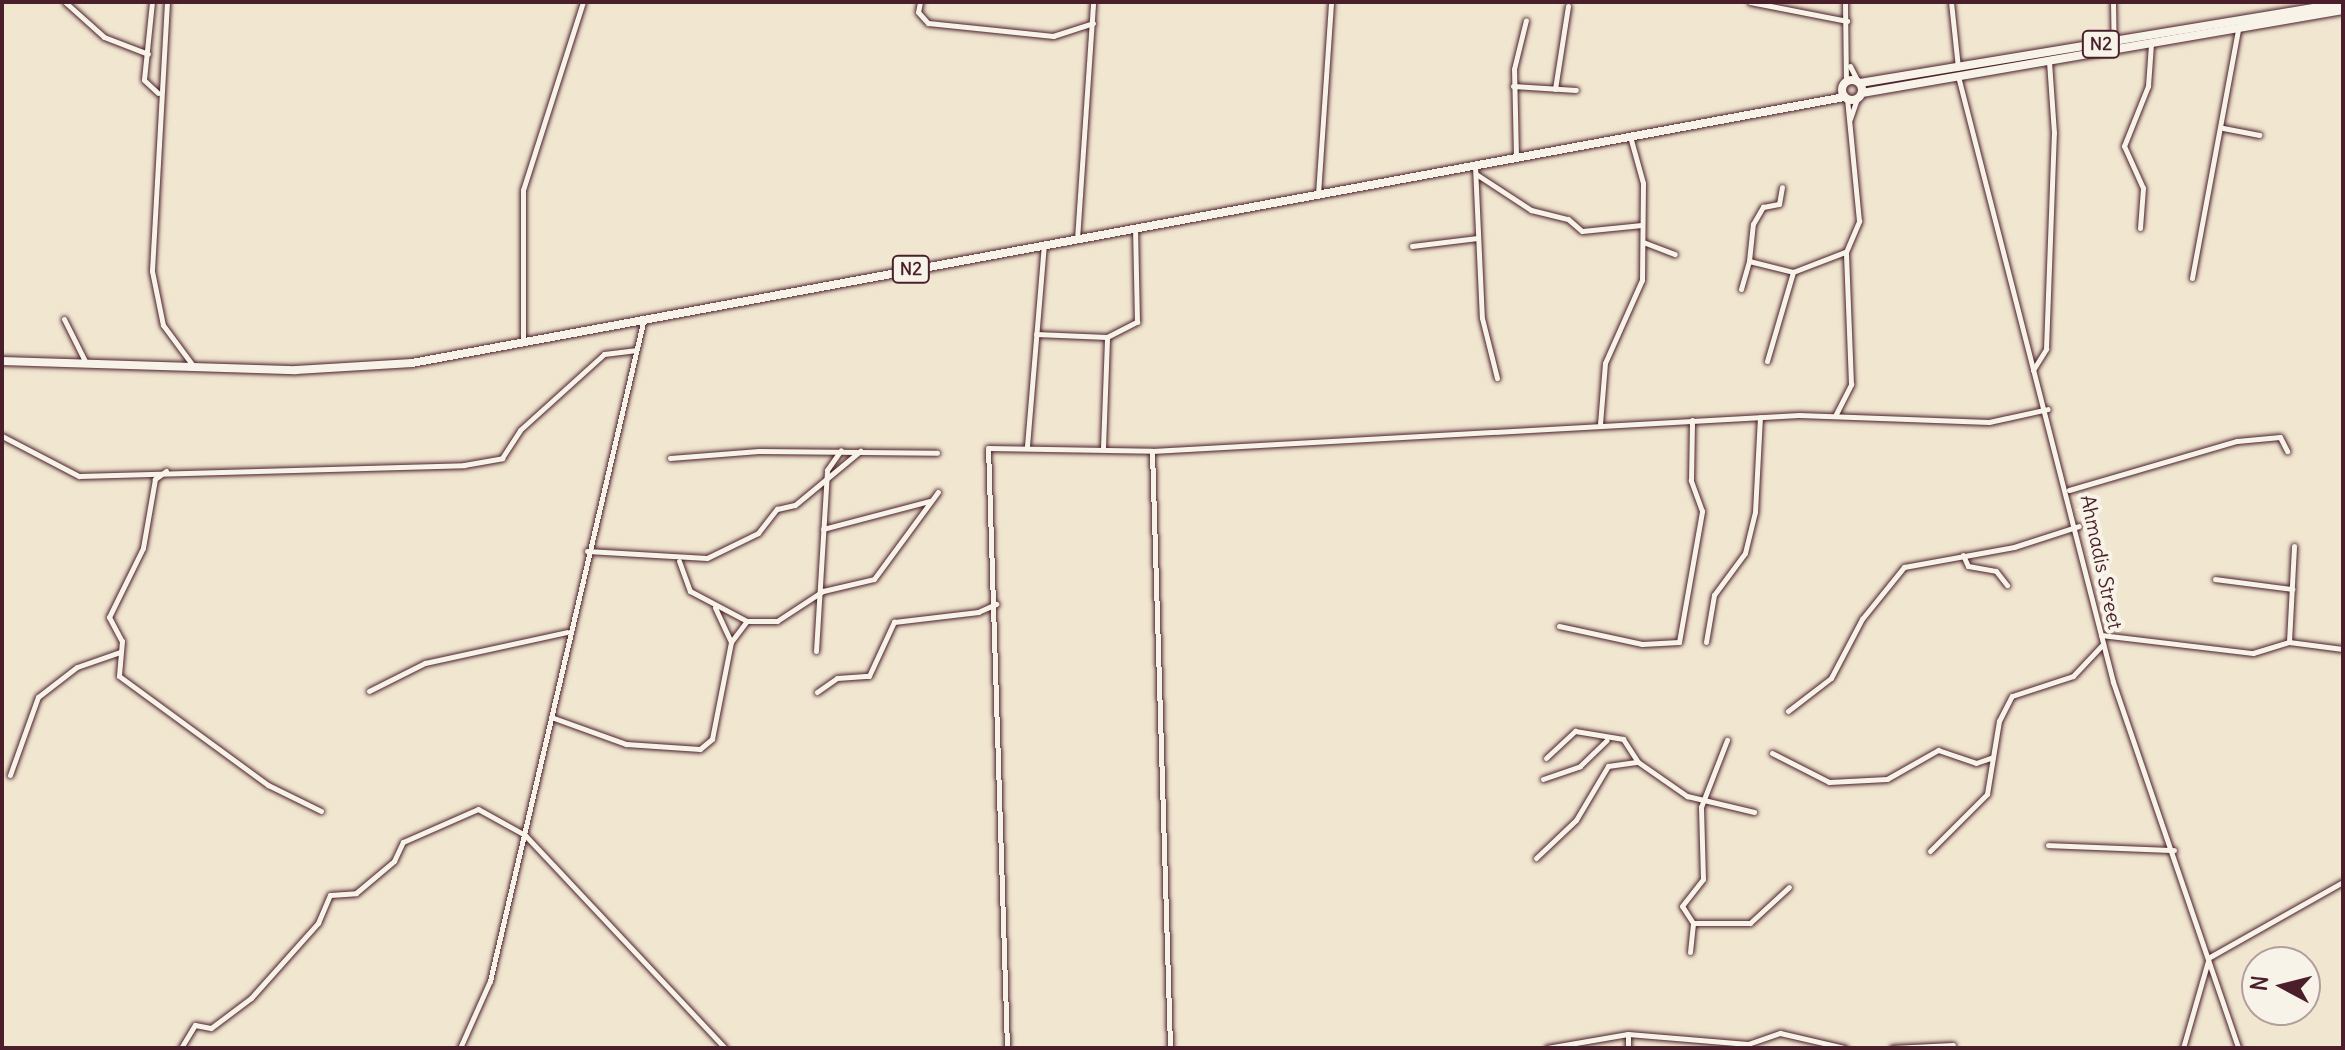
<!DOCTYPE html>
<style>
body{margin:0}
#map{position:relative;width:2345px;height:1050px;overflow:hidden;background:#f1e6d0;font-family:Delius,sans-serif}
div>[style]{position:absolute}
.roads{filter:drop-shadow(0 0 2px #4a1f2b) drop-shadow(0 0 2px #4a1f2b)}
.minor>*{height:5px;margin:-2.5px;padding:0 2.5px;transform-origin:2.5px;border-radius:2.5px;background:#f7f3e8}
.highway>*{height:8px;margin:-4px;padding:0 4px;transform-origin:4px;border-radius:4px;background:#f7f3e8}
.highway>.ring{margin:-4px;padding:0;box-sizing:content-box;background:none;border:8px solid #f7f3e8;border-radius:50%}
span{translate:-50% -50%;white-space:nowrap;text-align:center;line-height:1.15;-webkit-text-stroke:8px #f7f3e8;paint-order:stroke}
.shield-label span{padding:2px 6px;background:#f7f3e8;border:2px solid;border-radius:6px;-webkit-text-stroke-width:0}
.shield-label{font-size:18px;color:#4a1f2b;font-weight:700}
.street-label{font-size:20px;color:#4a1f2b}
.frame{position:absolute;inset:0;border:4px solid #4a1f2b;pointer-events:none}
.north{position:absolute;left:2241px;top:946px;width:80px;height:80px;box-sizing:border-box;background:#f7f3e8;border:2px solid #b29e9c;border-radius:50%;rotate:277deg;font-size:22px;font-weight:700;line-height:32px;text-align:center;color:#4a1f2b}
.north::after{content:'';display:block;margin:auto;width:28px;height:36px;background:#4a1f2b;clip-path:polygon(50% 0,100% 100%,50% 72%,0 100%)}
</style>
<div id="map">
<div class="roads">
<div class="minor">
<div style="left:65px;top:2px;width:52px;rotate:41.9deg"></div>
<div style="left:104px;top:37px;width:47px;rotate:21.1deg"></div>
<div style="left:152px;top:2px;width:78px;rotate:95.9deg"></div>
<div style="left:144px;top:80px;width:19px;rotate:43deg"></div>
<div style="left:167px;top:2px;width:269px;rotate:93.2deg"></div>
<div style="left:152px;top:271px;width:55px;rotate:78.5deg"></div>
<div style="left:163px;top:325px;width:52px;rotate:53.6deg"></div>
<div style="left:920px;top:2px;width:10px;rotate:101deg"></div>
<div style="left:918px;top:12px;width:15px;rotate:48deg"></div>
<div style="left:928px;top:23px;width:126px;rotate:5.9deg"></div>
<div style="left:1053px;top:36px;width:42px;rotate:-18deg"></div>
<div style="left:1750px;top:2px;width:99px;rotate:11.1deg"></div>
<div style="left:1845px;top:2px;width:80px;rotate:89.3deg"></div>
<div style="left:1951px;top:2px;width:66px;rotate:83.9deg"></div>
<div style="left:2113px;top:2px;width:39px;rotate:89deg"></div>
<div style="left:1850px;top:66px;width:18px;rotate:63deg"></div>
<div style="left:1958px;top:76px;width:626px;rotate:75.65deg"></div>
<div style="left:2113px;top:682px;width:387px;rotate:71.1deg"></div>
<div style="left:1513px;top:86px;width:63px;rotate:3.6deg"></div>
<div style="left:1555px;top:89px;width:84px;rotate:-81.1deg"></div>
<div style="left:1850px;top:119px;width:21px;rotate:-71deg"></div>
<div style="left:2223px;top:128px;width:37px;rotate:11deg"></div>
<div style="left:1516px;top:156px;width:87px;rotate:-91.3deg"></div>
<div style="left:1514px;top:69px;width:50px;rotate:-76.2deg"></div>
<div style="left:1475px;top:166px;width:152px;rotate:87.4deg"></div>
<div style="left:1482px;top:318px;width:62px;rotate:76deg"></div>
<div style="left:1476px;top:174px;width:66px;rotate:33.2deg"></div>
<div style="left:1531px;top:210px;width:38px;rotate:14deg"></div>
<div style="left:1568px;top:219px;width:18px;rotate:41deg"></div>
<div style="left:1582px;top:231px;width:60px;rotate:-5.7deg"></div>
<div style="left:1318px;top:194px;width:192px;rotate:-86.1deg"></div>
<div style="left:2140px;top:228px;width:40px;rotate:-85.7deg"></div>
<div style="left:2143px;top:188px;width:46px;rotate:-114.3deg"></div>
<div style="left:2124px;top:146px;width:65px;rotate:-68.2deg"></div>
<div style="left:2148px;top:86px;width:42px;rotate:-85.9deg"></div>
<div style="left:1077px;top:239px;width:238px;rotate:-86.1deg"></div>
<div style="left:1643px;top:242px;width:34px;rotate:21deg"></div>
<div style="left:1412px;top:246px;width:66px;rotate:-6.9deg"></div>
<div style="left:1749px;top:261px;width:37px;rotate:-84deg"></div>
<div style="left:1753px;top:224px;width:20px;rotate:-60deg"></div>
<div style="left:1763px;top:207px;width:16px;rotate:-11deg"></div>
<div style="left:1779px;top:204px;width:17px;rotate:-80deg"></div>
<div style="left:2192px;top:278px;width:253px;rotate:-79.5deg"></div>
<div style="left:1741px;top:289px;width:29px;rotate:-74deg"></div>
<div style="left:1749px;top:261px;width:45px;rotate:14deg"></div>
<div style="left:64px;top:319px;width:49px;rotate:63.4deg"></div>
<div style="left:1036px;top:334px;width:71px;rotate:2.4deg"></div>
<div style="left:523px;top:343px;width:153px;rotate:-90deg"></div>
<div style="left:523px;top:190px;width:197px;rotate:-72.3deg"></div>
<div style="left:1767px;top:361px;width:93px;rotate:-73.7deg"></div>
<div style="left:1793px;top:272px;width:56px;rotate:-21deg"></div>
<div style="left:2033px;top:370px;width:25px;rotate:-58deg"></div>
<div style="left:2046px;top:349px;width:216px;rotate:-87.9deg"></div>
<div style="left:2054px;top:133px;width:72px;rotate:-94deg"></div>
<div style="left:1835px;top:416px;width:36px;rotate:-63deg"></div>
<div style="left:1851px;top:384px;width:132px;rotate:-92.2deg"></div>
<div style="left:1846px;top:252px;width:34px;rotate:-67deg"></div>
<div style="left:1859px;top:221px;width:124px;rotate:-95.6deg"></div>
<div style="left:1600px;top:424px;width:61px;rotate:-85.3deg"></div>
<div style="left:1605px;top:363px;width:91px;rotate:-66deg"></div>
<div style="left:1642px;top:280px;width:97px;rotate:-89.4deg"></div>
<div style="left:1643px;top:183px;width:49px;rotate:-105.5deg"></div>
<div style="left:2px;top:436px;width:87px;rotate:27.5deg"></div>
<div style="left:79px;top:476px;width:385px;rotate:-1.6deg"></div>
<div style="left:464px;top:465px;width:39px;rotate:-10deg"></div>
<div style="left:502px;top:458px;width:33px;rotate:-57deg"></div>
<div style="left:520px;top:430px;width:113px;rotate:-42.1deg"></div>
<div style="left:604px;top:354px;width:31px;rotate:-7deg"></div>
<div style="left:1027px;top:446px;width:202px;rotate:-85.2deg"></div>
<div style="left:1103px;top:448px;width:111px;rotate:-87.9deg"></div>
<div style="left:1107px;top:337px;width:34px;rotate:-27deg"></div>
<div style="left:1137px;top:322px;width:93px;rotate:-91.2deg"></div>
<div style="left:1152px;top:451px;width:597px;rotate:88.27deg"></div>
<div style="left:670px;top:458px;width:89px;rotate:-4.5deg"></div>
<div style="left:759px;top:451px;width:178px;rotate:0.6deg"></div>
<div style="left:166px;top:471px;width:14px;rotate:144deg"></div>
<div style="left:155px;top:479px;width:70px;rotate:99.9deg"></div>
<div style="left:143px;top:548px;width:77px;rotate:116.2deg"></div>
<div style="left:109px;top:617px;width:27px;rotate:62deg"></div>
<div style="left:122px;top:641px;width:35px;rotate:95deg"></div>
<div style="left:119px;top:676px;width:185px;rotate:36.2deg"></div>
<div style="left:268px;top:785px;width:59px;rotate:26.1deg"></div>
<div style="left:2069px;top:490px;width:175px;rotate:-16.3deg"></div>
<div style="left:2237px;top:441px;width:43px;rotate:-5.3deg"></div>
<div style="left:2280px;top:437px;width:16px;rotate:63deg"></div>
<div style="left:823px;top:529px;width:111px;rotate:-14.7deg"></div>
<div style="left:587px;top:551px;width:120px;rotate:3.3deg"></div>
<div style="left:707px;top:558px;width:57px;rotate:-26.1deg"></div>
<div style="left:758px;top:533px;width:31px;rotate:-52deg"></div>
<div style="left:777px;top:509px;width:18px;rotate:-13deg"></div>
<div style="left:795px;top:505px;width:85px;rotate:-39.7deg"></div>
<div style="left:1963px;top:555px;width:12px;rotate:66deg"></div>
<div style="left:1968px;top:566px;width:28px;rotate:10deg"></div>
<div style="left:1996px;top:571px;width:18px;rotate:52deg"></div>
<div style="left:679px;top:561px;width:32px;rotate:70deg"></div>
<div style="left:690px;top:591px;width:64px;rotate:27.8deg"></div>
<div style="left:2215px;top:579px;width:78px;rotate:7.4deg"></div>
<div style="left:1559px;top:626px;width:85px;rotate:12.2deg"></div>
<div style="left:1642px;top:644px;width:37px;rotate:-3deg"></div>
<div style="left:1679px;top:642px;width:133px;rotate:-80deg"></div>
<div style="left:1702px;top:511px;width:33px;rotate:-110deg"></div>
<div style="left:1691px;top:480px;width:60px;rotate:-89deg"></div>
<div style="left:2101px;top:635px;width:153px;rotate:6.8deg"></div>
<div style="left:2253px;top:653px;width:38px;rotate:-17deg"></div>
<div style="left:2289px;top:642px;width:54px;rotate:7.4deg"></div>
<div style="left:731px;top:642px;width:26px;rotate:-53deg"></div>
<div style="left:747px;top:621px;width:30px"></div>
<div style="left:777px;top:621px;width:55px;rotate:-33.1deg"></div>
<div style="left:823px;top:591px;width:52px;rotate:-13.2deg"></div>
<div style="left:874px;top:579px;width:108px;rotate:-53.7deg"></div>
<div style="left:1706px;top:642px;width:48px;rotate:-80.3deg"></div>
<div style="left:1714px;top:595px;width:52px;rotate:-53.6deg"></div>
<div style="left:1745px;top:553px;width:42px;rotate:-76.3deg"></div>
<div style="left:1755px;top:512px;width:95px;rotate:-87deg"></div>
<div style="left:2289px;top:642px;width:96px;rotate:-87deg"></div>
<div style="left:816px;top:651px;width:181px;rotate:-86.5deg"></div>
<div style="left:827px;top:470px;width:24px;rotate:-55deg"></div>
<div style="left:369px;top:691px;width:63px;rotate:-26.6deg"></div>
<div style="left:425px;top:663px;width:145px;rotate:-12.3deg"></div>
<div style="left:817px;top:692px;width:24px;rotate:-35deg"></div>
<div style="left:837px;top:678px;width:32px;rotate:-4deg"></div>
<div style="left:869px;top:676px;width:60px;rotate:-65.2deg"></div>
<div style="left:894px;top:622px;width:85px;rotate:-6.8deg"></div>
<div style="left:978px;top:612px;width:20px;rotate:-24deg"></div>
<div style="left:1788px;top:711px;width:54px;rotate:-37.5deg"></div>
<div style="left:1831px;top:678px;width:67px;rotate:-62.3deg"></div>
<div style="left:1862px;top:619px;width:67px;rotate:-51.1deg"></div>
<div style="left:1904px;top:567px;width:112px;rotate:-10.3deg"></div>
<div style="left:2014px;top:547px;width:68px;rotate:-17.9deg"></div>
<div style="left:551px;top:717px;width:80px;rotate:19.8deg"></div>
<div style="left:626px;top:744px;width:74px;rotate:3.9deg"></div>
<div style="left:700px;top:749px;width:16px;rotate:-40deg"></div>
<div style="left:712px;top:739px;width:99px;rotate:-78.9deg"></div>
<div style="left:731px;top:642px;width:38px;rotate:-115deg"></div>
<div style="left:1772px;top:753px;width:64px;rotate:27deg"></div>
<div style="left:1829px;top:782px;width:58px;rotate:-3deg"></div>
<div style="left:1887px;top:779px;width:59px;rotate:-29.6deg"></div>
<div style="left:1938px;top:750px;width:40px;rotate:18.9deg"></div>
<div style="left:1976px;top:763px;width:18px;rotate:-19deg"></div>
<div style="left:1546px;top:758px;width:40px;rotate:-43deg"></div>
<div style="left:1575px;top:731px;width:49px;rotate:9.5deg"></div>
<div style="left:1623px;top:739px;width:27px;rotate:57deg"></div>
<div style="left:10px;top:775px;width:83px;rotate:-70.3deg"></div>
<div style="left:38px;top:697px;width:49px;rotate:-37.6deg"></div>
<div style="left:77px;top:667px;width:46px;rotate:-19.2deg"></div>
<div style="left:1543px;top:779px;width:39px;rotate:-19deg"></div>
<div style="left:1580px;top:766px;width:37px;rotate:-44deg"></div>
<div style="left:2048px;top:845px;width:126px;rotate:2.3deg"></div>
<div style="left:1930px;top:851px;width:81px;rotate:-45deg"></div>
<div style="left:1987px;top:794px;width:74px;rotate:-80.7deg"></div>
<div style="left:1999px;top:721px;width:28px;rotate:-63deg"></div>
<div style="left:2012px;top:696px;width:64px;rotate:-18.2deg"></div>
<div style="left:2073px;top:676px;width:44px;rotate:-46.8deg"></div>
<div style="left:1536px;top:858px;width:55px;rotate:-43.5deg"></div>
<div style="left:1576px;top:820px;width:63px;rotate:-59.3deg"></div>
<div style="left:1608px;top:766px;width:30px;rotate:-8deg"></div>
<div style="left:1638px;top:762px;width:60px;rotate:34.8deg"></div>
<div style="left:1687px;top:796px;width:69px;rotate:13.4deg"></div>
<div style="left:1693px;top:923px;width:20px;rotate:-123deg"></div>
<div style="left:1682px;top:906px;width:34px;rotate:-52deg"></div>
<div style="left:1703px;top:879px;width:72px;rotate:-91.6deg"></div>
<div style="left:1701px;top:807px;width:72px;rotate:-68.8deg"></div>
<div style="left:1690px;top:952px;width:29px;rotate:-84deg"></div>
<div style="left:1693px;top:923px;width:57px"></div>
<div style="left:1750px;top:923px;width:53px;rotate:-42.7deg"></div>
<div style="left:2208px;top:958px;width:155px;rotate:-29.4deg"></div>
<div style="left:181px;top:1048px;width:27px;rotate:-59deg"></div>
<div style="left:195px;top:1025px;width:16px;rotate:11deg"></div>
<div style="left:211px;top:1028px;width:50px;rotate:-36.9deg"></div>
<div style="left:251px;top:998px;width:101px;rotate:-48.2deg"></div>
<div style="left:318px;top:923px;width:30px;rotate:-67deg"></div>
<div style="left:330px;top:895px;width:26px;rotate:-4deg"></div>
<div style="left:356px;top:893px;width:50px;rotate:-40.1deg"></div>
<div style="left:394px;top:861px;width:21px;rotate:-65deg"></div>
<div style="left:403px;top:842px;width:82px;rotate:-23.7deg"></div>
<div style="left:478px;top:809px;width:54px;rotate:29deg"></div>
<div style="left:525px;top:835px;width:292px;rotate:46.8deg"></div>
<div style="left:460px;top:1048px;width:73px;rotate:-65.9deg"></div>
<div style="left:490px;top:981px;width:681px;rotate:-76.92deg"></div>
<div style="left:1007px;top:1048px;width:600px;rotate:-91.81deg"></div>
<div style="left:988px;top:448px;width:164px;rotate:1deg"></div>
<div style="left:1152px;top:451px;width:648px;rotate:-3.18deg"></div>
<div style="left:1799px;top:415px;width:190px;rotate:2.1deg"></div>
<div style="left:1989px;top:422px;width:60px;rotate:-12.4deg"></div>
<div style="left:1547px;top:1048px;width:82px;rotate:-9.8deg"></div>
<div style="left:1628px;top:1034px;width:120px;rotate:4.8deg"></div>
<div style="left:1748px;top:1044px;width:34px;rotate:-19deg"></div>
<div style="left:1780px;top:1033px;width:67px;rotate:13deg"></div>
<div style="left:1628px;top:1048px;width:14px;rotate:-90deg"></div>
<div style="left:1892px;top:1048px;width:61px;rotate:-2.8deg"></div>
<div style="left:2183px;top:1048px;width:91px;rotate:-74deg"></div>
</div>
<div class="highway">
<div class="ring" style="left:1842px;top:80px;width:12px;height:12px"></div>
<div style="left:1860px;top:83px;width:490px;rotate:-9.4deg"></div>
<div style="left:1862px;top:93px;width:488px;rotate:-9.8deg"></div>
<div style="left:2px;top:361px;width:294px;rotate:1.8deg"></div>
<div style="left:296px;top:370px;width:116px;rotate:-3.5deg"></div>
<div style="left:412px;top:363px;width:1457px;rotate:-10.52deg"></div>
</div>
</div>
<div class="shield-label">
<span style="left:2101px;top:44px">N2</span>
<span style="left:911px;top:269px">N2</span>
</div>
<div class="street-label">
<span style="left:2102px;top:562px;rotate:78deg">Ahmadis Street</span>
</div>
<div class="frame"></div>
<div class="north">N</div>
</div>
